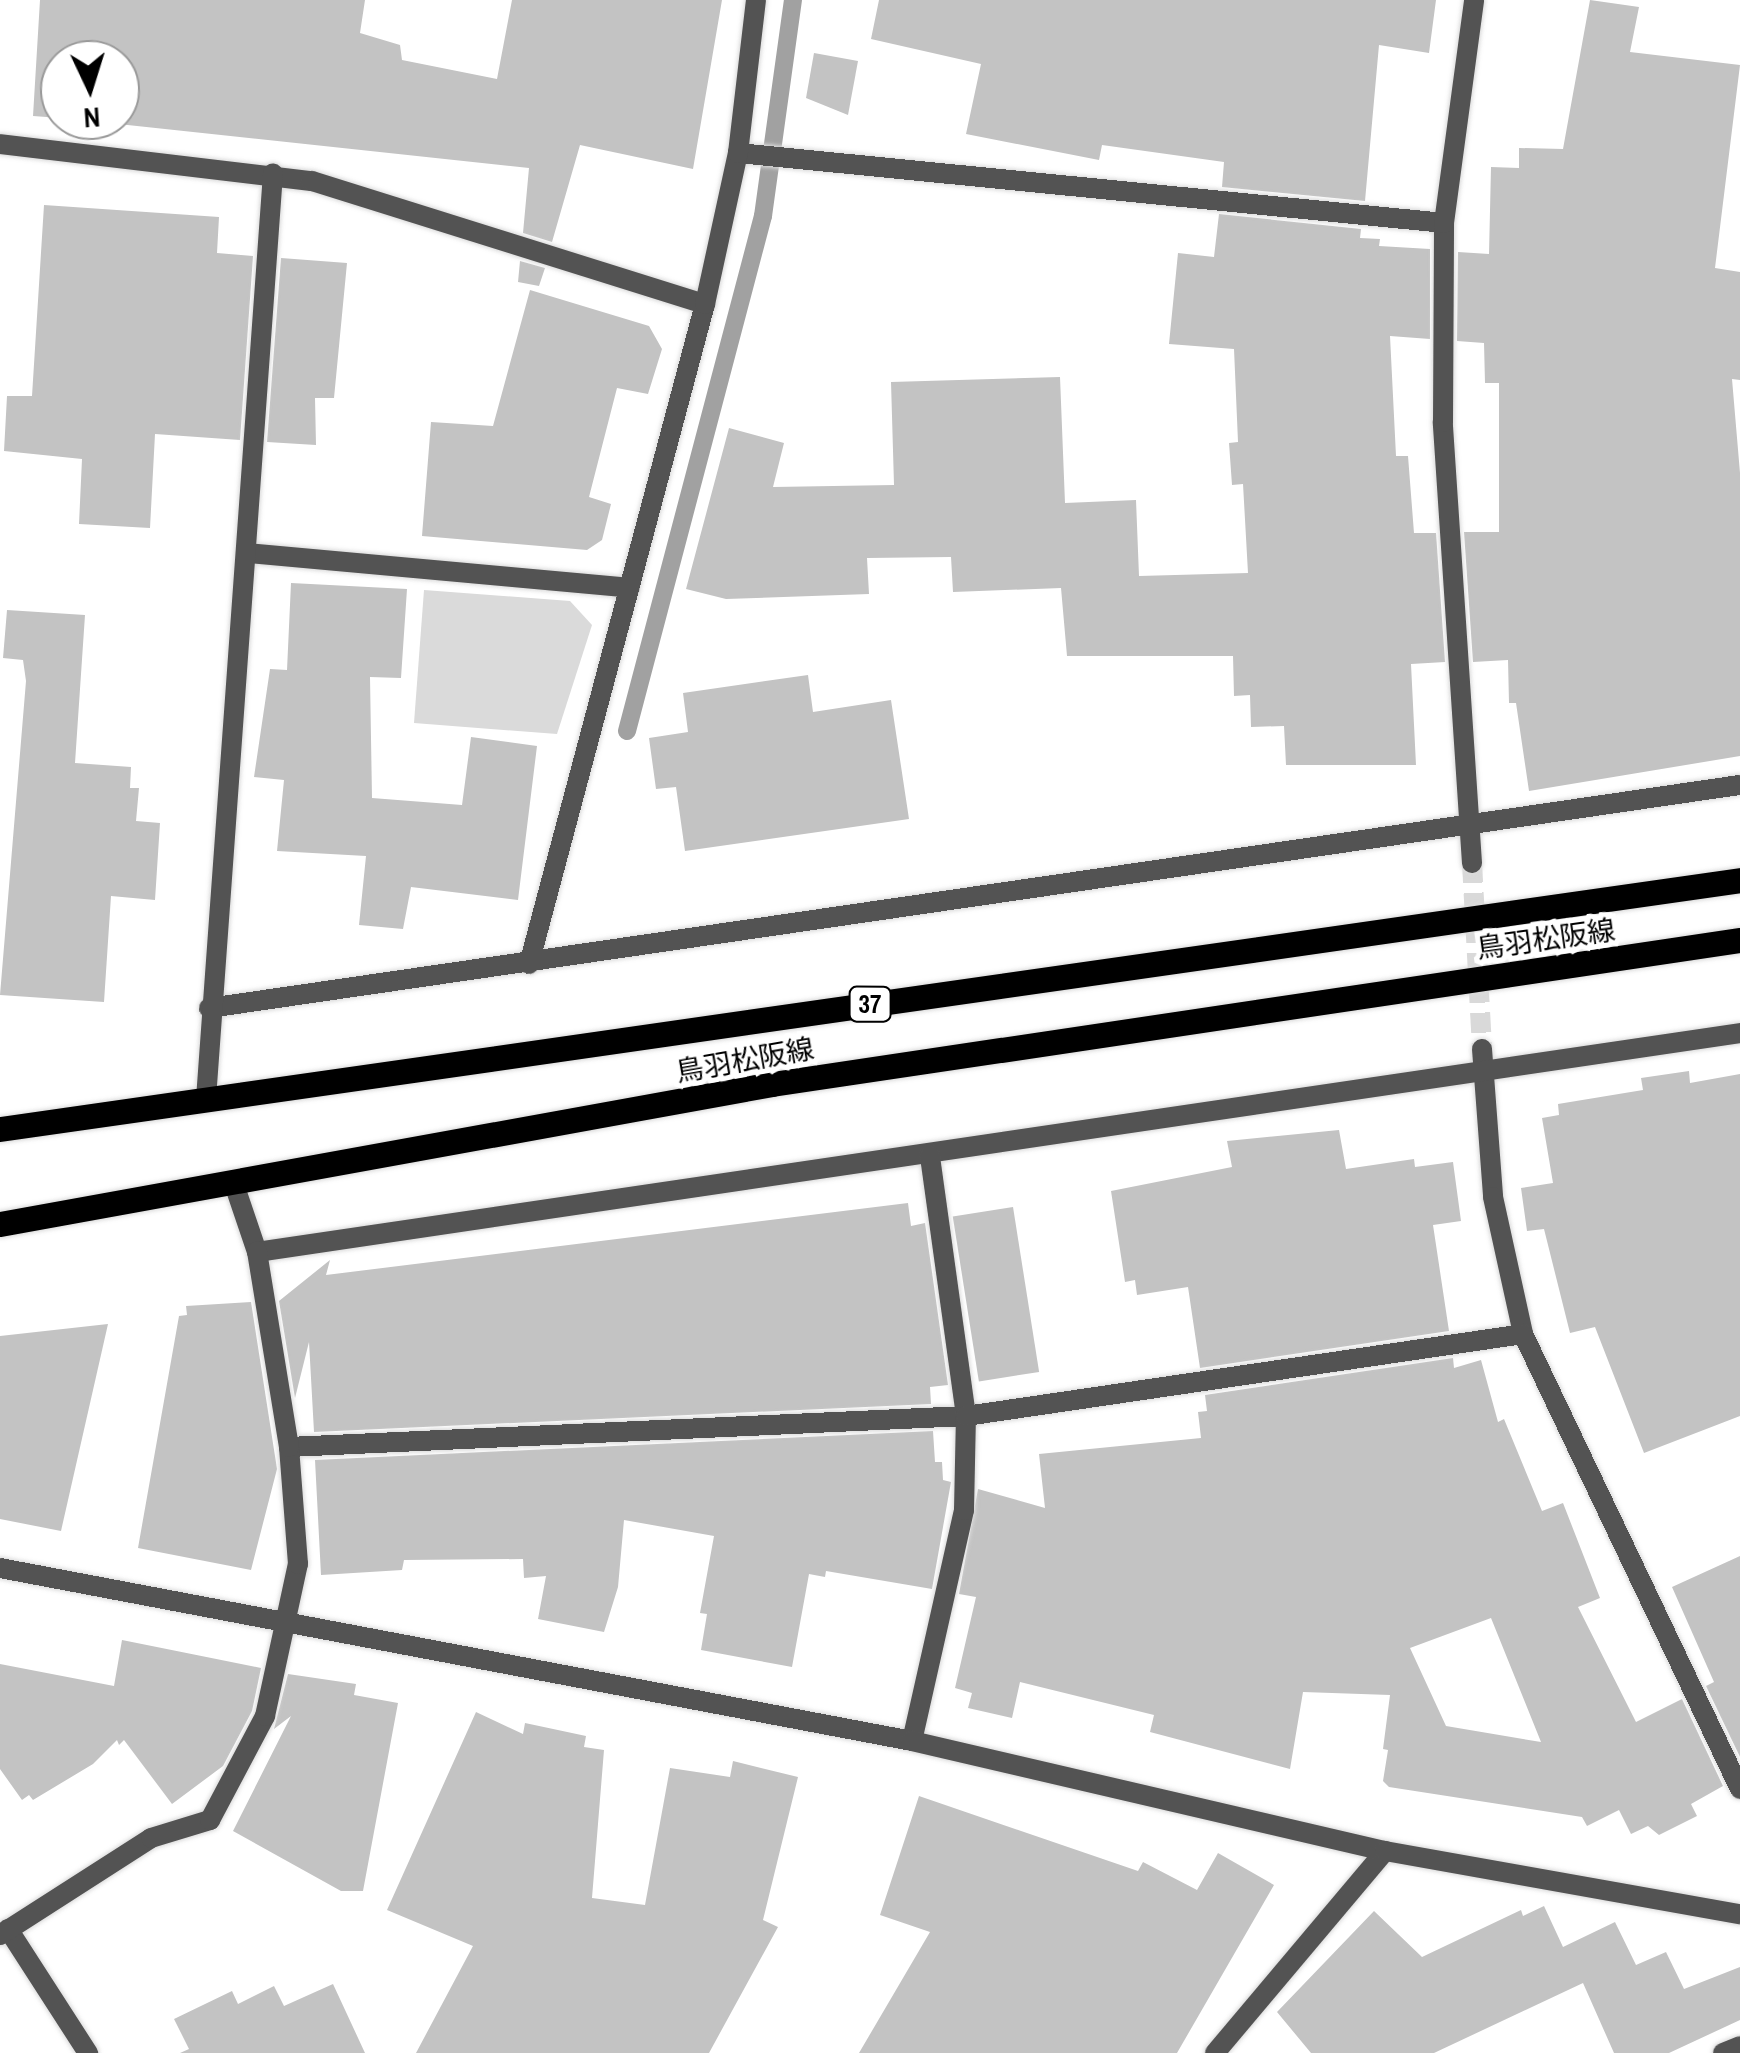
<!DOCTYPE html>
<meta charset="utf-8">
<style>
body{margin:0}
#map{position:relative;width:1740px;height:2053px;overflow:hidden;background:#fff;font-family:"Archivo Narrow","Noto Sans JP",sans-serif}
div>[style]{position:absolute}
.green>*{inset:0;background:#dadada}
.stream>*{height:18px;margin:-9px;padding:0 9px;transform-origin:9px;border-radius:9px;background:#a1a1a1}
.building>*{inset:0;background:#c3c3c3;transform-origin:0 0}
.minor-tunnel>*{height:20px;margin-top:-10px;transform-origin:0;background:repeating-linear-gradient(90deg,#d9d9d9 0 20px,transparent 0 30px)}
.roads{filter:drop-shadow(0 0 2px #dbdbdb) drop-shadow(0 0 2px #dbdbdb)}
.minor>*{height:20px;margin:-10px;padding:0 10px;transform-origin:10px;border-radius:10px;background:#535353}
.tertiary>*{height:20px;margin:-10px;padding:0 10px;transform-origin:10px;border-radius:10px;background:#535353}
.primary>*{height:25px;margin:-12.5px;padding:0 12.5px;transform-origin:12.5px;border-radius:12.5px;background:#000}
span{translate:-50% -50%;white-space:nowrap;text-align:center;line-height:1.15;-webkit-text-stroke:10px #fff;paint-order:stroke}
.shield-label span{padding:2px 8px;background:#fff;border:2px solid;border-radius:8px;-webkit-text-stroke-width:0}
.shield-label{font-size:25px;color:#000;font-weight:700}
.street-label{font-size:28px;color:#000}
.north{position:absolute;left:40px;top:40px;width:100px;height:100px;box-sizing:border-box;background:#fff;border:2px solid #999;border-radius:50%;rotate:176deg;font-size:28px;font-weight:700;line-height:40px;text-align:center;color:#000}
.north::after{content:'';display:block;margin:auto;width:35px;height:45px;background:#000;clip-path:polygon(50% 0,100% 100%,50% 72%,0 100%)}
</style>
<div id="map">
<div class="green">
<div style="clip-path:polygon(424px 590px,570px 601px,592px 625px,557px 734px,414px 723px)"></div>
</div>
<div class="stream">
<div style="left:627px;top:731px;width:533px;rotate:-75.21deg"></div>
<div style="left:763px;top:216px;width:218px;rotate:-82.1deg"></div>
</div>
<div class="building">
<div style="clip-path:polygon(40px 0,365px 0,360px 33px,400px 45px,402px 60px,497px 79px,512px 0,722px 0,693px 169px,580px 145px,552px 242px,523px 233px,529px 168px,81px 120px,120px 120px,120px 60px,60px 60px,60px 118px,33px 116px)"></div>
<div style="clip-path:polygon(879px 0,1436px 0,1429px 53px,1379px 45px,1365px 201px,1222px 187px,1224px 162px,1102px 145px,1099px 160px,966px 134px,981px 64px,871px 39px)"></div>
<div style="clip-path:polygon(1590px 0,1639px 7px,1630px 52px,1740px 65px,1715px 268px,1740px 272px,1740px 380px,1732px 379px,1740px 473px,1740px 756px,1529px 791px,1516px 703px,1509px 703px,1508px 660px,1473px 662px,1464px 532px,1499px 532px,1499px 383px,1485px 383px,1484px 343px,1457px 341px,1458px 252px,1489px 254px,1491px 167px,1519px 168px,1519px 148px,1563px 149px)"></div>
<div style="clip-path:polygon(814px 53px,858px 61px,848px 115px,806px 98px)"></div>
<div style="clip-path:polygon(44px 205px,219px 217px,217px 253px,253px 256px,240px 440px,155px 434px,150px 528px,79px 524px,82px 459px,4px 451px,7px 396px,32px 396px)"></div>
<div style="clip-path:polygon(1219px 214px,1361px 229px,1360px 238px,1380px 239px,1379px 246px,1430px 249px,1430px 339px,1390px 336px,1396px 456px,1408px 456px,1414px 533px,1436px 533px,1445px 662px,1411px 664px,1416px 765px,1286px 765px,1284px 726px,1251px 727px,1250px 695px,1234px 696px,1233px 656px,1067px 656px,1061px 588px,953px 592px,951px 557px,867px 558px,869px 594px,726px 599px,686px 589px,729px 428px,784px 443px,773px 487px,894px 485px,891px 382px,1060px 377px,1065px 503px,1136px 500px,1139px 576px,1248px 573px,1243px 484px,1232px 485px,1229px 443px,1238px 442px,1234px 349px,1169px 344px,1178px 253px,1214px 257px)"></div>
<div style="clip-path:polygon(281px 258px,347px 263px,334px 398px,315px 398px,316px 445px,267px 442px)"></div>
<div style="clip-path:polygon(520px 261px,545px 268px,539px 286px,518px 282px)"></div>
<div style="clip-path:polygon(530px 290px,649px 326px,662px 349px,648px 394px,617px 388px,589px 497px,611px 504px,602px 540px,587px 550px,422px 536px,431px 422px,493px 426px)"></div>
<div style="clip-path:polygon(291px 583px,407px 589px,401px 678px,370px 677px,372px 798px,462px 805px,471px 737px,537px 746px,518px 900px,411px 887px,403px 929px,359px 925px,366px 856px,277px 851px,284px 780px,254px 777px,270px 669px,287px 670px)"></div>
<div style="clip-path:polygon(7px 610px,85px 615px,75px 763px,131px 767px,130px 788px,139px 788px,136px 821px,160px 823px,155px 900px,111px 896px,104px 1002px,0 995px,26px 681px,23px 660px,3px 658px)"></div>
<div style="clip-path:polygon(808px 675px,813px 712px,891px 700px,909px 819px,685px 851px,676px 787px,656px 789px,649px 738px,688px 732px,683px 693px)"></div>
<div style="clip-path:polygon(1689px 1071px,1690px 1083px,1740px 1074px,1740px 1416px,1644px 1453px,1595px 1327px,1570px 1333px,1544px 1229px,1527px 1231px,1521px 1188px,1553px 1183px,1542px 1118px,1559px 1115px,1558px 1104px,1643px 1090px,1641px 1078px)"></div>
<div style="clip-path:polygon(1339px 1130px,1346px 1169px,1414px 1159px,1415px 1167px,1453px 1162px,1461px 1221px,1433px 1225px,1449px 1331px,1200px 1368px,1188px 1287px,1137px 1295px,1135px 1280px,1125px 1282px,1111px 1191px,1232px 1167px,1227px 1141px)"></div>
<div style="clip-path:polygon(908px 1203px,911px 1226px,925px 1223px,948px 1385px,930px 1387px,931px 1404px,314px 1432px,309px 1342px,295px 1398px,279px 1301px,330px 1260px,326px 1275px)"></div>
<div style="left:1013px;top:1207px;width:167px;height:61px;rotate:81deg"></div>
<div style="clip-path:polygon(251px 1302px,277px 1469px,251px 1570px,138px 1548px,179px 1316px,187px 1315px,186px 1306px)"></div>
<div style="clip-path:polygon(108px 1324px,61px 1531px,0 1519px,0 1336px)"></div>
<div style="clip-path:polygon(evenodd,1453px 1358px,1454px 1368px,1481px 1360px,1498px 1422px,1504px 1419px,1542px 1511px,1563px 1503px,1600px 1598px,1578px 1607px,1636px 1722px,1682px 1699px,1723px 1786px,1691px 1804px,1697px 1816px,1659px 1835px,1648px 1826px,1631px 1834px,1619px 1810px,1587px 1826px,1582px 1817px,1389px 1787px,1383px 1781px,1388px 1750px,1383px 1749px,1390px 1695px,1303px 1692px,1290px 1769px,1150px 1732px,1154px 1715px,1020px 1682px,1012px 1718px,968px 1708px,972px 1693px,955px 1688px,976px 1597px,959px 1594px,978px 1489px,1045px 1508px,1039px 1454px,1201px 1438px,1198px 1412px,1207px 1411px,1205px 1395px,1453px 1358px,1491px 1618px,1541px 1742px,1446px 1726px,1410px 1648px,1491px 1618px)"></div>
<div style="clip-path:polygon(933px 1431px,935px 1462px,942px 1462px,943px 1480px,951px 1482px,932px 1589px,826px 1571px,825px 1577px,809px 1574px,792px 1667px,701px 1650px,707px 1614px,700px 1613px,714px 1536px,624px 1520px,618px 1587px,604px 1632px,538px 1619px,546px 1576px,524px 1578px,523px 1559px,404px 1560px,402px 1570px,321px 1575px,315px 1460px)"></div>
<div style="clip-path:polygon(1740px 1556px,1740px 1757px,1706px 1686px,1714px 1682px,1672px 1587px)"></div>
<div style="clip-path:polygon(122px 1640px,261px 1668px,252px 1711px,223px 1766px,172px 1804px,124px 1740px,119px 1745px,117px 1740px,93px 1764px,33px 1800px,29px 1795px,22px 1800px,0 1769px,0 1664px,114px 1686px)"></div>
<div style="clip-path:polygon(288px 1674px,356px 1684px,354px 1695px,398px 1703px,363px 1891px,341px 1891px,233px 1831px,291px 1716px,274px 1729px)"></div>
<div style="clip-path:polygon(476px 1712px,523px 1734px,525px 1723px,586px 1736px,584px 1747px,604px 1750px,592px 1898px,645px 1905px,670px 1768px,730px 1777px,733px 1761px,798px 1777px,763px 1920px,778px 1927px,709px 2053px,416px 2053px,473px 1946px,387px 1910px)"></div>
<div style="clip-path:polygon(919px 1796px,1138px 1871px,1143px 1862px,1197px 1890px,1218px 1853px,1274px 1885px,1177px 2053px,859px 2053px,930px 1932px,880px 1915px)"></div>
<div style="clip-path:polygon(1544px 1906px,1563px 1947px,1615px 1922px,1636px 1965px,1666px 1952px,1684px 1989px,1740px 1967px,1740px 2020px,1669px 2053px,1614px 2053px,1583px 1983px,1434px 2053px,1311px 2053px,1277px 2012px,1374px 1911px,1422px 1957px,1521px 1910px,1523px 1916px)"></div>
<div style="clip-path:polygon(333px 1984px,365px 2053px,180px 2053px,189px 2049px,174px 2019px,232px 1991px,238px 2004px,274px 1986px,284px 2006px)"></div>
</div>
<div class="minor-tunnel">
<div style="left:1472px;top:863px;width:186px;rotate:86.9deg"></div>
</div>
<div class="roads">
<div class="minor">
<div style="left:0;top:144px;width:314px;rotate:6.8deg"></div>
<div style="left:312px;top:181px;width:412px;rotate:17.4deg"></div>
<div style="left:738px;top:153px;width:709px;rotate:5.66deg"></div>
<div style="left:248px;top:553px;width:383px;rotate:5.2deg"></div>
<div style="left:1472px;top:863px;width:442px;rotate:-93.8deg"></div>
<div style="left:1443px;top:422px;width:199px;rotate:-89.7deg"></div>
<div style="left:1444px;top:223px;width:225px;rotate:-82.3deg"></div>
<div style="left:529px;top:964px;width:683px;rotate:-75.07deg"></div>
<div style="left:705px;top:304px;width:155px;rotate:-77.7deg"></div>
<div style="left:738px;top:153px;width:154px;rotate:-83.3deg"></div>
<div style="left:209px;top:1008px;width:1547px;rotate:-8.29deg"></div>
<div style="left:1482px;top:1049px;width:148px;rotate:85.7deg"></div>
<div style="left:1493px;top:1197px;width:140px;rotate:77.6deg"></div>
<div style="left:1523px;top:1334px;width:504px;rotate:64.5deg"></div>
<div style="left:206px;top:1099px;width:928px;rotate:-85.86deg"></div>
<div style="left:233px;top:1181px;width:75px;rotate:71.3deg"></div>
<div style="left:257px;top:1252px;width:1499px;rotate:-8.4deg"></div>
<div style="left:289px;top:1447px;width:678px;rotate:-2.62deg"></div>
<div style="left:966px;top:1416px;width:263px;rotate:-97.9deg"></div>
<div style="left:912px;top:1741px;width:237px;rotate:-77.3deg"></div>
<div style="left:964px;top:1510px;width:94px;rotate:-88.8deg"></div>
<div style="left:966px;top:1416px;width:563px;rotate:-8.37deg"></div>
<div style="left:8px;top:1929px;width:148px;rotate:57.2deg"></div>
<div style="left:0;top:1935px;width:179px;rotate:-32.7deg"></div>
<div style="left:151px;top:1838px;width:62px;rotate:-17deg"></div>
<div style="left:210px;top:1820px;width:118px;rotate:-62.1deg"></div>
<div style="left:265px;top:1716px;width:156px;rotate:-77.8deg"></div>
<div style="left:298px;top:1564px;width:117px;rotate:-94.4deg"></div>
<div style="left:289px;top:1447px;width:198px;rotate:-99.3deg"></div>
<div style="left:1215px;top:2053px;width:264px;rotate:-49.9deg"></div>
<div style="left:1723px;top:2053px;width:18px;rotate:-22deg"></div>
</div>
<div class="tertiary">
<div style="left:0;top:1568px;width:928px;rotate:10.74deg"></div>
<div style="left:912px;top:1741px;width:486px;rotate:13.1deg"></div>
<div style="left:1385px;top:1851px;width:361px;rotate:10.1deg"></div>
</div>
<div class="primary">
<div style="left:0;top:1129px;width:1758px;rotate:-8.14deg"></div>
<div style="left:0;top:1224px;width:785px;rotate:-10.28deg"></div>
<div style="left:772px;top:1084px;width:979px;rotate:-8.46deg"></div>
</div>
</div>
<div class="shield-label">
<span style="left:870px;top:1004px">37</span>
</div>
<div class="street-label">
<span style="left:1546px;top:939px;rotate:-8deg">鳥羽松阪線</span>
<span style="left:745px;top:1060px;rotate:-10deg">鳥羽松阪線</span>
</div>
<div class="north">N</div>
</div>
